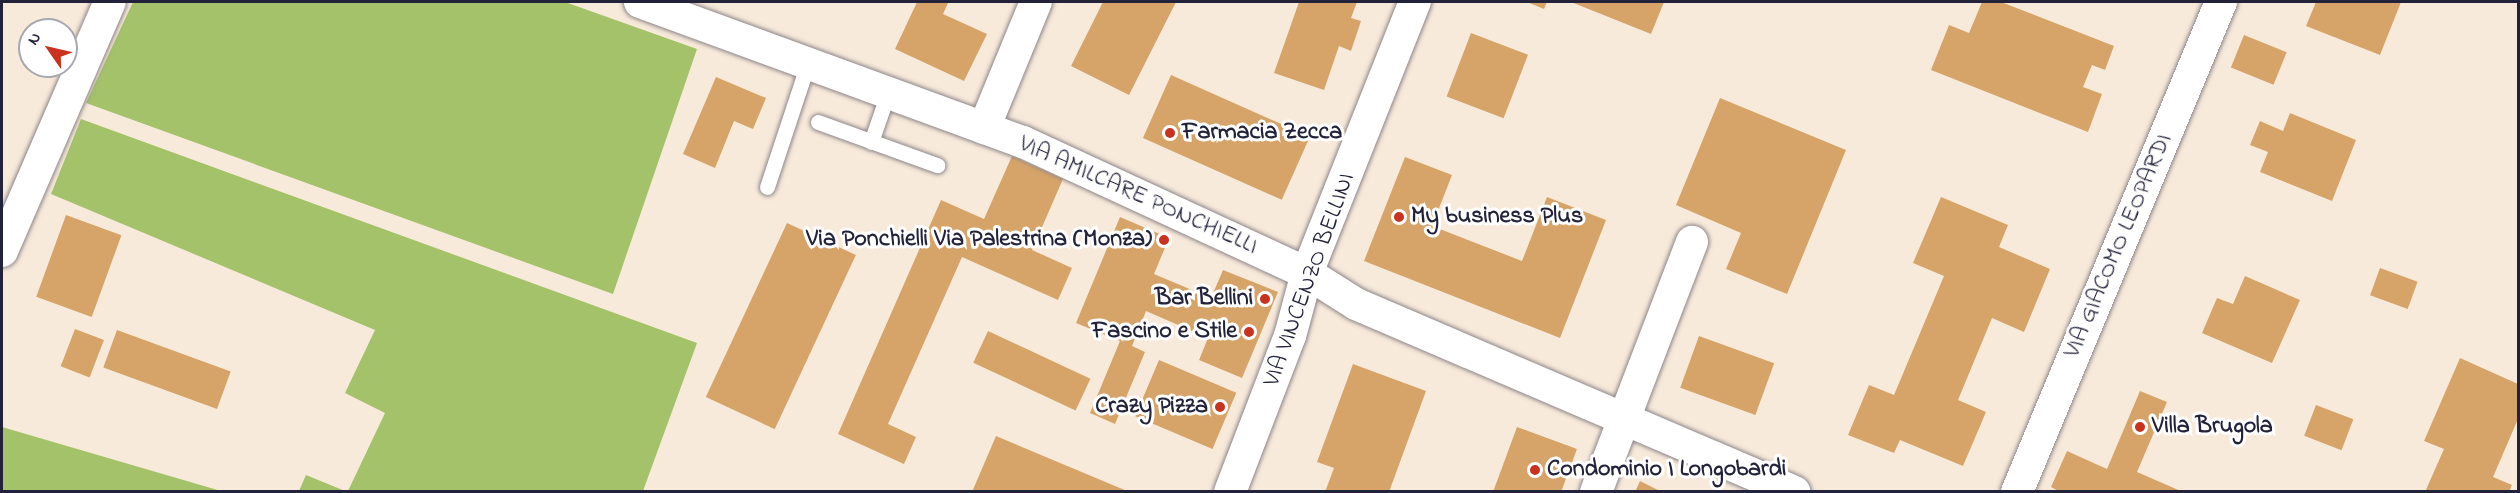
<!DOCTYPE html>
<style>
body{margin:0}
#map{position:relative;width:2520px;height:493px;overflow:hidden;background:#f8eada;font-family:"Indie Flower",sans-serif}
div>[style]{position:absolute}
.green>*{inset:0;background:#a4c26a}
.building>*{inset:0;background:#d6a469;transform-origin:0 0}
.roads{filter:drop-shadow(0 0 2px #8d868a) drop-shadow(0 0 2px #8d868a)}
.lane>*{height:15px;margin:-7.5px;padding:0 7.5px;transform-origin:7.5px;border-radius:7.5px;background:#fff}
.street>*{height:32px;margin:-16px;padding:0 16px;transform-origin:16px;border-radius:16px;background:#fff}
.dots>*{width:16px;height:16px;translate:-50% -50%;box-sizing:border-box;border:3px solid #fff;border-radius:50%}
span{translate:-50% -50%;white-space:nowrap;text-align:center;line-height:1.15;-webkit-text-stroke:6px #fff;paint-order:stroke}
.poi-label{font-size:24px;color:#22223b;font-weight:700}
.left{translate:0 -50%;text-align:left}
.right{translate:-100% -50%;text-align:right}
.street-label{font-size:24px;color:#22223b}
.frame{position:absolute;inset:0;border:3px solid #22223b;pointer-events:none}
.north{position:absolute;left:18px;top:18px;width:60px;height:60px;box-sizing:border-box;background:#fff;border:2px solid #a7a7b1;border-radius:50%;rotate:304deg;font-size:16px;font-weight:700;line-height:24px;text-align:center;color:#22223b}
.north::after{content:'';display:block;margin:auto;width:21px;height:27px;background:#c8321e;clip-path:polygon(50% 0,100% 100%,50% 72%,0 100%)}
</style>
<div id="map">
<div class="green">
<div style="clip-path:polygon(133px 2px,565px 2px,697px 49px,613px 294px,86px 103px)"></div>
<div style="clip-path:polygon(81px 119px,697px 343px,643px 491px,348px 491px,385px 413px,345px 393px,375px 330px,51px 194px)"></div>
<div style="clip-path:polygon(2px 427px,221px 491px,2px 491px)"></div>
<div style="clip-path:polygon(306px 475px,345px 491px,299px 491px)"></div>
</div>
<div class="building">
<div style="clip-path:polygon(917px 2px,944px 2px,948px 3px,943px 14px,987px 34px,964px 81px,895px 49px)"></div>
<div style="clip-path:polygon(1103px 2px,1176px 2px,1129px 95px,1071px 66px)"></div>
<div style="clip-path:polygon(1299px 2px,1357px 2px,1351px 18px,1361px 21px,1351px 51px,1339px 46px,1324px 90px,1274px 73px)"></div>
<div style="clip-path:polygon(1527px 2px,1547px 2px,1544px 9px)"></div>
<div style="clip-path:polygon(1571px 2px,1664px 2px,1651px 34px)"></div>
<div style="clip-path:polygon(1982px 2px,2001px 2px,2114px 46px,2105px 70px,2092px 65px,2083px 87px,2102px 94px,2088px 132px,1931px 70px,1949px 25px,1969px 33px)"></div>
<div style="clip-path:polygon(2316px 2px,2401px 2px,2380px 55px,2306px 26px)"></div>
<div style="left:1471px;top:33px;width:61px;height:68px;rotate:21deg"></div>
<div style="left:2244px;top:35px;width:46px;height:35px;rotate:22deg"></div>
<div style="left:1171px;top:75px;width:152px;height:69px;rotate:24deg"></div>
<div style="clip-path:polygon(716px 77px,766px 98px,753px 129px,734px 121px,715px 168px,683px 154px)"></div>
<div style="clip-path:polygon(1720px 98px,1846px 150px,1787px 294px,1726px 269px,1741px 233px,1676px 205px)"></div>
<div style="clip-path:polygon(2290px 113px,2356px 140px,2332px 201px,2260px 172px,2268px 152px,2250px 145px,2260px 121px,2283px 131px)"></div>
<div style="clip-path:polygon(1012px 156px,1063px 179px,1032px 250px,1072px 268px,1058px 300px,962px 257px,888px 424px,916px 437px,904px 464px,838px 434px,941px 200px,984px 219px)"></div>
<div style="clip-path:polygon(1405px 157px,1452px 175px,1432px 226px,1522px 261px,1547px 197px,1606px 220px,1560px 338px,1364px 261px)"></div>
<div style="clip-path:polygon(1941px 197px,2008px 225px,1999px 247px,2050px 269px,2024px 332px,1992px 318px,1958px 400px,1986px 412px,1963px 466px,1900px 440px,1894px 453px,1848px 435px,1869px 385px,1894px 395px,1944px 276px,1913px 263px)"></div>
<div style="left:66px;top:215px;width:59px;height:87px;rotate:20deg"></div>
<div style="clip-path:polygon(1120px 217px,1169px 238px,1154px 274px,1211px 298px,1223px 270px,1278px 292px,1242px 378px,1199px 360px,1208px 338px,1146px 311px,1132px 346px,1145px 352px,1115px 424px,1090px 413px,1120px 341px,1076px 323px)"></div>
<div style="left:787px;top:223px;width:76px;height:192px;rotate:25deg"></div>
<div style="left:2380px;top:268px;width:40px;height:29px;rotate:20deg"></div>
<div style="clip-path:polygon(2245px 276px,2300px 300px,2272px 363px,2202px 333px,2217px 298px,2233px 304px)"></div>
<div style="left:75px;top:329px;width:31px;height:40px;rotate:21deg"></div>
<div style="left:117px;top:330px;width:121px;height:40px;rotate:20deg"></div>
<div style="left:988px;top:331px;width:113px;height:35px;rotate:25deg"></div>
<div style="left:1699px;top:336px;width:80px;height:55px;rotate:20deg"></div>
<div style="clip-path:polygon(2460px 358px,2518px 384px,2518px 419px,2493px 477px,2512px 485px,2509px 492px,2425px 492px,2444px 449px,2424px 441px)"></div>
<div style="left:1159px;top:360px;width:84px;height:61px;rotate:23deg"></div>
<div style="clip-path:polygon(1353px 364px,1426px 391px,1389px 492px,1325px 492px,1334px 468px,1317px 462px)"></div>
<div style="clip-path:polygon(2140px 391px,2167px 402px,2137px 472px,2183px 492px,2060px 492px,2051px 487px,2067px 451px,2107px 469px)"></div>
<div style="left:2316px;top:405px;width:40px;height:33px;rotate:21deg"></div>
<div style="clip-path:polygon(1517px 427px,1577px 449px,1561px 492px,1493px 492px)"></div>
<div style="clip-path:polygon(996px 436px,1127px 491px,1127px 492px,972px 492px)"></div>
<div style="clip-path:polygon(1640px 481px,1662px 492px,1635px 492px)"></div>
</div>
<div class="roads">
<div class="lane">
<div style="left:818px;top:122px;width:127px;rotate:19.9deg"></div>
<div style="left:871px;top:142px;width:52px;rotate:-70.9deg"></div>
<div style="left:767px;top:187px;width:131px;rotate:-71.7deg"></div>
</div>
<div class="street">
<div style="left:640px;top:2px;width:408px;rotate:20.1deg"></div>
<div style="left:1023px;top:142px;width:313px;rotate:24.8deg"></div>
<div style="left:1307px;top:273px;width:58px;rotate:32.3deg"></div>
<div style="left:1356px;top:304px;width:477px;rotate:23.2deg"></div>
<div style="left:984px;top:128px;width:136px;rotate:-67.6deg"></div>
<div style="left:2px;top:251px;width:271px;rotate:-66.6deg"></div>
<div style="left:1230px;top:492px;width:167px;rotate:-69deg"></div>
<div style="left:1290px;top:336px;width:65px;rotate:-74.9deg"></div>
<div style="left:1307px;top:273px;width:292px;rotate:-68.3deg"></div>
<div style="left:1596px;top:492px;width:268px;rotate:-69deg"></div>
<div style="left:2017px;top:492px;width:531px;rotate:-67.4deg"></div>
</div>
</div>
<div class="dots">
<div style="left:1170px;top:133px;background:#c8321e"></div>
<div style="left:1399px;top:217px;background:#c8321e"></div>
<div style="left:1164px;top:240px;background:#c8321e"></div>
<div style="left:1265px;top:299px;background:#c8321e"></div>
<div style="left:1249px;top:332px;background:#c8321e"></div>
<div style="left:1220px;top:407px;background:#c8321e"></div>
<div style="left:2140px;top:427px;background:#c8321e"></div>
<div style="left:1535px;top:470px;background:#c8321e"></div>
</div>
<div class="poi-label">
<span class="left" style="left:1182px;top:133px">Farmacia Zecca</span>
<span class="left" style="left:1411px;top:217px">My business Plus</span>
<span class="right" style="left:1152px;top:240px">Via Ponchielli Via Palestrina (Monza)</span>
<span class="right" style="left:1253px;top:299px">Bar Bellini</span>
<span class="right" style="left:1237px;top:332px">Fascino e Stile</span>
<span class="right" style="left:1208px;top:407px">Crazy Pizza</span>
<span class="left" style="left:2152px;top:427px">Villa Brugola</span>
<span class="left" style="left:1547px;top:470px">Condominio I Longobardi</span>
</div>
<div class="street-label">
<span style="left:1138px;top:196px;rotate:24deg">VIA AMILCARE PONCHIELLI</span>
<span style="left:2119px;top:246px;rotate:-67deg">VIA GIACOMO LEOPARDI</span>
<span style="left:1310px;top:280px;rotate:-70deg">VIA VINCENZO BELLINI</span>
</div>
<div class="frame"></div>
<div class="north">N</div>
</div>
